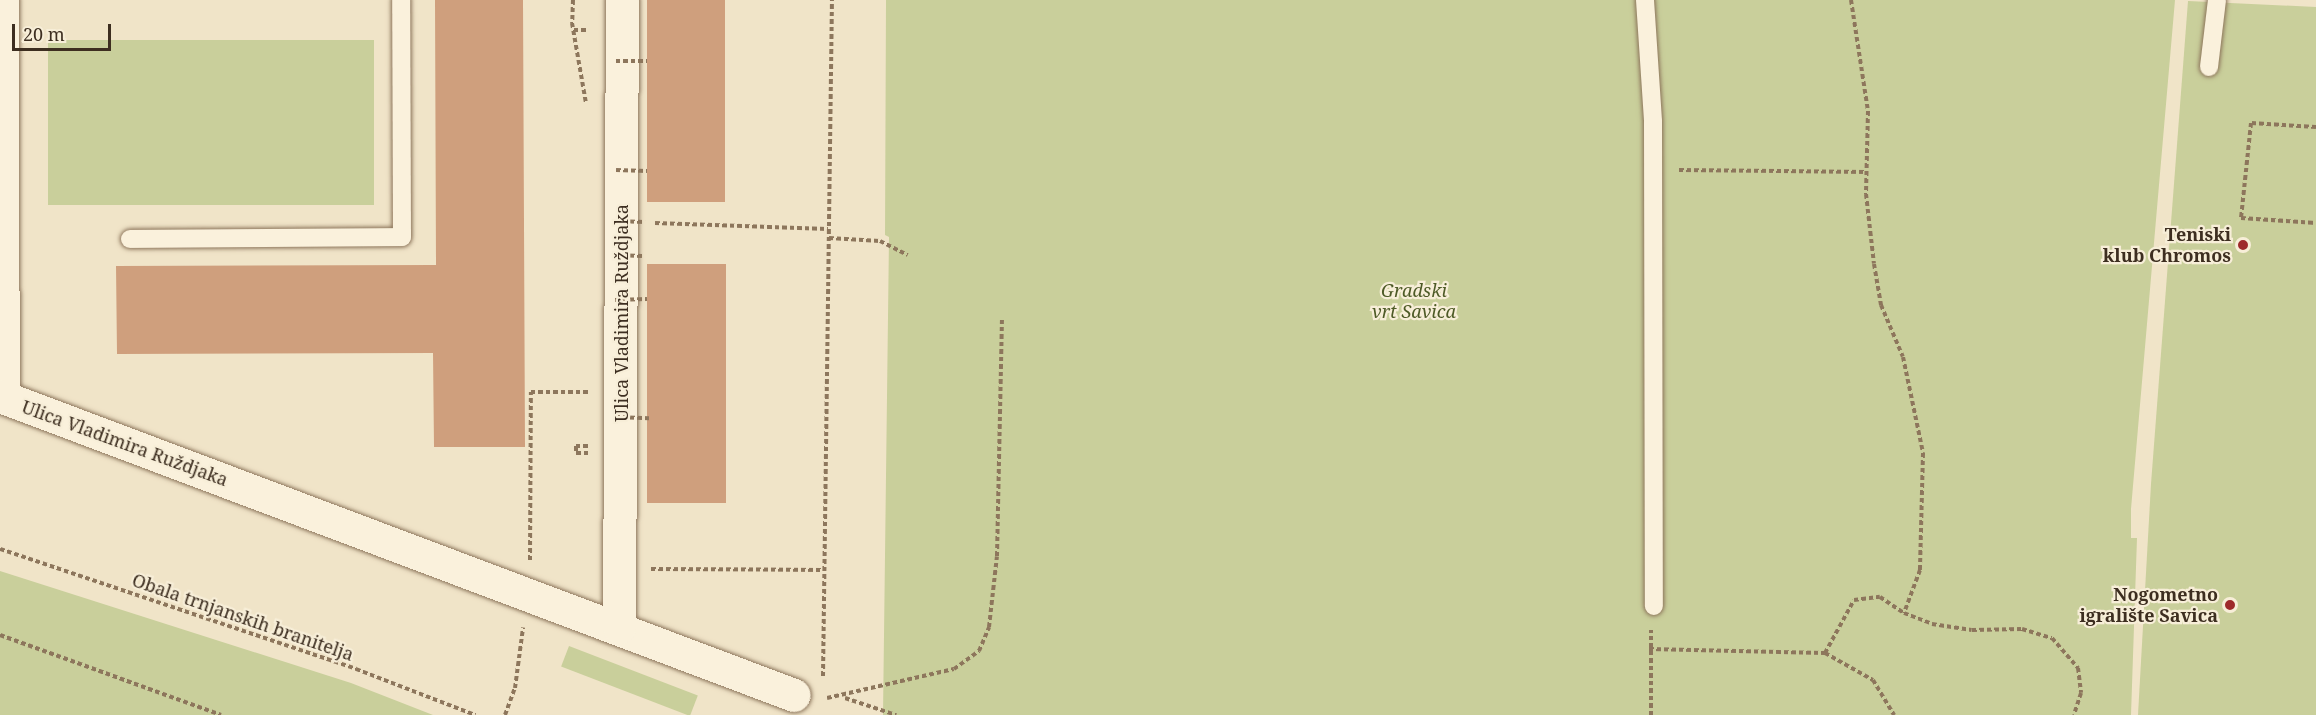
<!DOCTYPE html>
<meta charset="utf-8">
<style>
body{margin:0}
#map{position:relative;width:2316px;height:715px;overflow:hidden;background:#f0e4c8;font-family:"Noto Serif",serif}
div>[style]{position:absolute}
.green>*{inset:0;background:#c9cf9b;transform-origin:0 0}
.building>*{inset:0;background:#cf9f7d;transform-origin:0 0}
.path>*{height:4px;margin-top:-2px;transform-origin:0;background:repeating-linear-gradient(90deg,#8d765c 0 4.5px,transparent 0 7.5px)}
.roads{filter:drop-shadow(0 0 2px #8d765c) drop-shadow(0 0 2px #8d765c)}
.lane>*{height:18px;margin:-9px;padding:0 9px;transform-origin:9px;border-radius:9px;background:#faf1dc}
.street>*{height:33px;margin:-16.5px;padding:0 16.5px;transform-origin:16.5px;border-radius:16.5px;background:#faf1dc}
.path-bridge>*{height:4px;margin-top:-2px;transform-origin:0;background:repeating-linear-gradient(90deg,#8d765c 0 4.5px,transparent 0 7.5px)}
.dots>*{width:16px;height:16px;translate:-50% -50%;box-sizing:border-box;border:3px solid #f7eed8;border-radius:50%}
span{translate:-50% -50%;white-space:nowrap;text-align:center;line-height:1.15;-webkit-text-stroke:4.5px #f7eed8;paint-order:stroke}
.poi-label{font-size:18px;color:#3d2e20;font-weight:700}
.right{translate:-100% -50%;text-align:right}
.park-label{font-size:18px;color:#4d5a26;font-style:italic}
.street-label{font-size:18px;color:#3d2e20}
.scale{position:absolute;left:12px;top:24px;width:99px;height:27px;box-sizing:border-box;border:3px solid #3d2e20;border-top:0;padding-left:8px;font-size:18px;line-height:21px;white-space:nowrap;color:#3d2e20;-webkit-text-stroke:4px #f7eed8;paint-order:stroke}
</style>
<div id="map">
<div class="green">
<div style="clip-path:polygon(886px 0,2175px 0,2131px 509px,2131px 538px,2137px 538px,2131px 715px,883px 715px,889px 237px,885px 235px)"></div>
<div style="clip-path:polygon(2188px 1px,2316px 7px,2316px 715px,2138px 715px,2151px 484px)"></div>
<div style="left:48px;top:40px;width:326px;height:165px"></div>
<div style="clip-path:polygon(0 571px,351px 683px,433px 715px,0 715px)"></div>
<div style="left:569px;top:646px;width:138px;height:22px;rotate:21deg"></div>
</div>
<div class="building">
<div style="clip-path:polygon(435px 0,523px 0,525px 447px,434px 447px,433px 353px,117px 354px,116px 266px,436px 265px)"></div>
<div style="left:647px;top:0;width:78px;height:202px"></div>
<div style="left:726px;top:264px;width:239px;height:79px;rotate:90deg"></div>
</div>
<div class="path">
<div style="left:573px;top:0;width:23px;rotate:92deg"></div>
<div style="left:572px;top:23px;width:81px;rotate:80.1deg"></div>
<div style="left:1851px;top:0;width:112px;rotate:81.3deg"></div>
<div style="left:1868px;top:111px;width:83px;rotate:91.4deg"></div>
<div style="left:1866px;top:194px;width:70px;rotate:83.5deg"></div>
<div style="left:1874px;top:264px;width:42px;rotate:80.3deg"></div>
<div style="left:1881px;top:305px;width:56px;rotate:67.1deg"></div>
<div style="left:1903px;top:357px;width:98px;rotate:78.2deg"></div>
<div style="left:1923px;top:453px;width:117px;rotate:91.5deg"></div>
<div style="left:1920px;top:570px;width:46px;rotate:110.4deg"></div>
<div style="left:574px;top:30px;width:14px"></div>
<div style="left:2316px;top:127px;width:65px;rotate:-176.5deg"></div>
<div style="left:2251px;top:123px;width:96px;rotate:96deg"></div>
<div style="left:2241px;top:218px;width:75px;rotate:3.8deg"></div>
<div style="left:1679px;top:170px;width:188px;rotate:0.6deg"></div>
<div style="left:655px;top:223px;width:173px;rotate:2deg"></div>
<div style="left:829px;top:238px;width:51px;rotate:3.4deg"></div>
<div style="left:880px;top:241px;width:31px;rotate:27deg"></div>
<div style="left:588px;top:446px;width:12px;rotate:180deg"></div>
<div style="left:576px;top:446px;width:7px;rotate:90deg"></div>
<div style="left:576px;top:453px;width:13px"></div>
<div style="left:0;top:549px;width:376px;rotate:18.6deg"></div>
<div style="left:356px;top:669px;width:128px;rotate:21.1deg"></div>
<div style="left:530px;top:560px;width:168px;rotate:-89.7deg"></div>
<div style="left:531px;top:392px;width:58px"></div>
<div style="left:651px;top:569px;width:171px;rotate:0.3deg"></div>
<div style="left:0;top:635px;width:235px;rotate:19.9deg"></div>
<div style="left:1649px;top:649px;width:176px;rotate:1.3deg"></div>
<div style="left:1825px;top:653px;width:55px;rotate:29.4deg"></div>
<div style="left:1873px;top:680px;width:41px;rotate:59deg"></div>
<div style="left:1825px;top:653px;width:60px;rotate:-61.3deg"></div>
<div style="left:1854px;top:600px;width:26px;rotate:-7deg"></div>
<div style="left:1880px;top:597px;width:29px;rotate:34deg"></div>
<div style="left:1904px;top:613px;width:30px;rotate:21deg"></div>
<div style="left:1932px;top:624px;width:40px;rotate:8.5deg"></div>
<div style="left:1972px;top:630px;width:50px;rotate:-1.1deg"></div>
<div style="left:2022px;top:629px;width:31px;rotate:17deg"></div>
<div style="left:2052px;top:638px;width:40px;rotate:49deg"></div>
<div style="left:2078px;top:668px;width:25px;rotate:83deg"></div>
<div style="left:2081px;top:693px;width:23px;rotate:108deg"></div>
<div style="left:823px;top:676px;width:676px;rotate:-89.24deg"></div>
<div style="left:827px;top:698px;width:130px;rotate:-12.9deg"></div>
<div style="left:954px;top:669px;width:31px;rotate:-36deg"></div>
<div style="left:979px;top:651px;width:26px;rotate:-67deg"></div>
<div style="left:989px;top:627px;width:71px;rotate:-83.6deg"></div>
<div style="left:997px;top:556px;width:236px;rotate:-88.8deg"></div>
<div style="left:845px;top:698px;width:54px;rotate:18.4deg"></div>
<div style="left:505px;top:715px;width:29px;rotate:-70deg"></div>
<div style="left:515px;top:688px;width:61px;rotate:-82.4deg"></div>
<div style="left:1651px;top:715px;width:85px;rotate:-90deg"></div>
</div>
<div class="roads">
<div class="lane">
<div style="left:1645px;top:0;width:122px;rotate:86.2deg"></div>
<div style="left:1653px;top:122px;width:484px;rotate:89.9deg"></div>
<div style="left:2209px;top:67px;width:67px;rotate:-83.2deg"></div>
<div style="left:130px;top:239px;width:272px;rotate:-0.4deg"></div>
<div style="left:402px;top:237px;width:237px;rotate:-90.2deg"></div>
</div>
<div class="street">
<div style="left:2px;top:0;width:397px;rotate:89.9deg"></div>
<div style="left:0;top:396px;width:848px;rotate:20.64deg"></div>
<div style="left:619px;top:627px;width:627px;rotate:-89.73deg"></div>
</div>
</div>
<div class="path-bridge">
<div style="left:616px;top:61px;width:31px"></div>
<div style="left:616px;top:170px;width:31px;rotate:2deg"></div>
<div style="left:615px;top:221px;width:30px;rotate:2deg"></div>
<div style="left:615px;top:255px;width:27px;rotate:2deg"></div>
<div style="left:615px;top:300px;width:32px;rotate:-2deg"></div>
<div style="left:615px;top:417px;width:34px;rotate:2deg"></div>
</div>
<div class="dots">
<div style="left:2243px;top:245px;background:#9e2a2b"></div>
<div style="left:2230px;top:605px;background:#9e2a2b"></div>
</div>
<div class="poi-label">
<span class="right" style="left:2231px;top:245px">Teniski<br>klub Chromos</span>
<span class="right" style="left:2218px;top:605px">Nogometno<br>igralište Savica</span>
</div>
<div class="park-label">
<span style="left:1414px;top:301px">Gradski<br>vrt Savica</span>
</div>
<div class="street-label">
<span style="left:621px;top:313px;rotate:-90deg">Ulica Vladimira Ruždjaka</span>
<span style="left:125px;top:443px;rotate:20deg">Ulica Vladimira Ruždjaka</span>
<span style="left:243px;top:617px;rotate:19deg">Obala trnjanskih branitelja</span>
</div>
<div class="scale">20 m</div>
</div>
